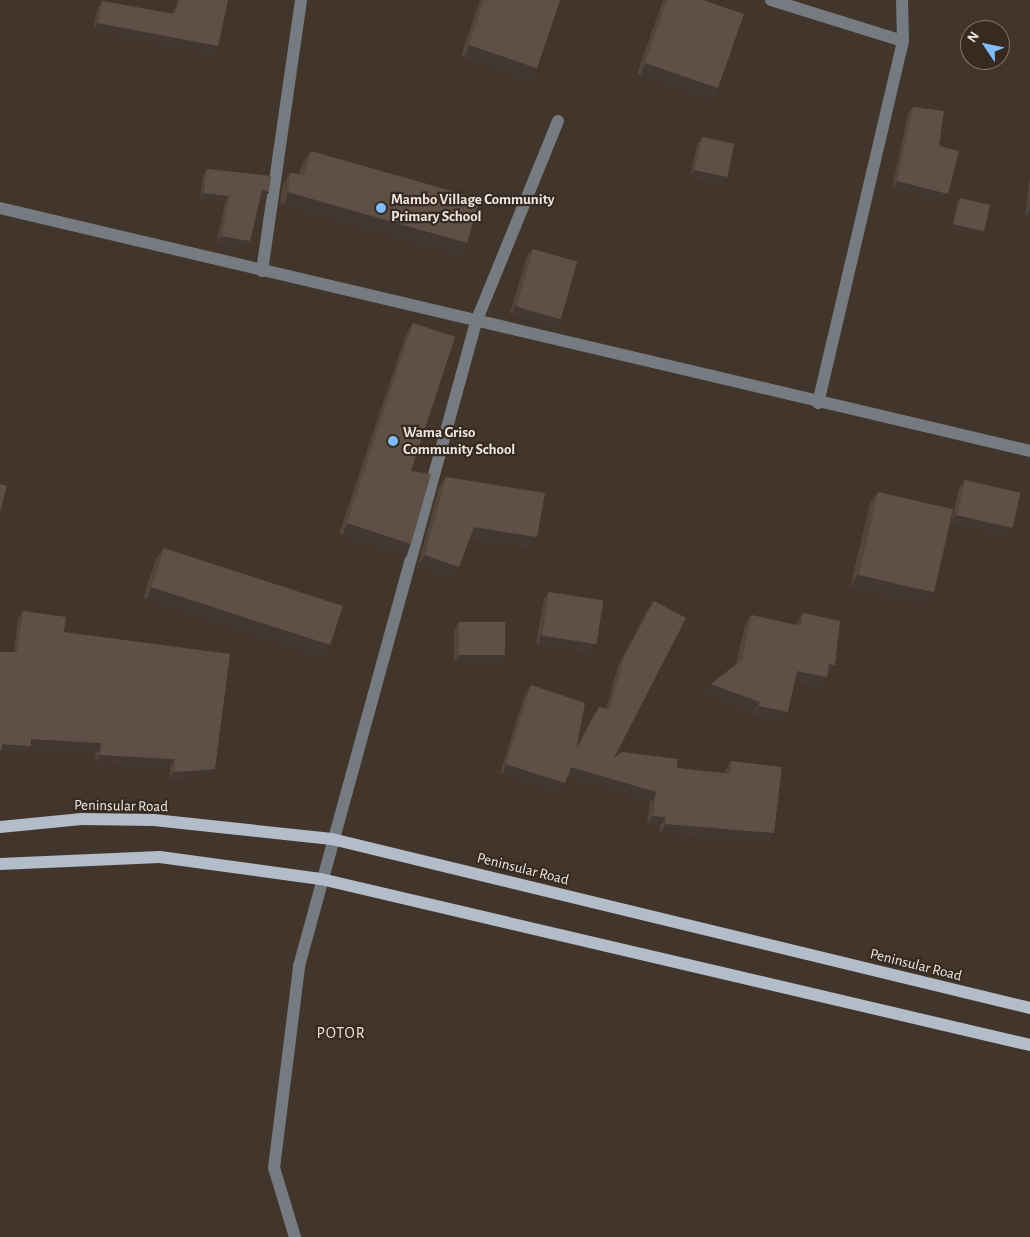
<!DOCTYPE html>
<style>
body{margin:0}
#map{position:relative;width:1030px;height:1237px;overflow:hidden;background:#42352b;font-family:"Alegreya Sans",sans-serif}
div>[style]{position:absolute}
.minor>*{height:12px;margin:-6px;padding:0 6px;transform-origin:6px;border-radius:6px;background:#767b81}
.major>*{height:12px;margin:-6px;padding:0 6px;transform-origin:6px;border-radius:6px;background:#b2bdc9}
.wall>*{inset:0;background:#51453c}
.shaded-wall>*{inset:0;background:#423831;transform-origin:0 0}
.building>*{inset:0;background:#5e5046;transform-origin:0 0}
.dots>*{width:14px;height:14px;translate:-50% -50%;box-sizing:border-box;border:2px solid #372b21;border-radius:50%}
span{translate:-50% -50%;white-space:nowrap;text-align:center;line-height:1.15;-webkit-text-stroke:4.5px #372b21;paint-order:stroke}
.poi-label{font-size:15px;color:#eee6e0;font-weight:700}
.left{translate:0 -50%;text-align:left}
.street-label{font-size:15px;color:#eee6e0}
.neighbourhood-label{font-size:16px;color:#f0dfd3;letter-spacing:1px}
.north{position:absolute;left:960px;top:20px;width:50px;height:50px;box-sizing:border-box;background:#372b21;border:1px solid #80766d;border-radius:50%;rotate:304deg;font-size:14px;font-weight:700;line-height:20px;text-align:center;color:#eee6e0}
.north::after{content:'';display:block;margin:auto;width:18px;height:22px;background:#80bdfa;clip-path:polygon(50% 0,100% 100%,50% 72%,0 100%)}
</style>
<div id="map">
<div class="minor">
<div style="left:771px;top:0;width:138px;rotate:17.3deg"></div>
<div style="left:903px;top:41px;width:372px;rotate:103.2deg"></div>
<div style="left:902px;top:0;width:41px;rotate:88.6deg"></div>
<div style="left:0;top:208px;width:1058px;rotate:13.27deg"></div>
<div style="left:262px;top:271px;width:274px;rotate:-81.8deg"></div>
<div style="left:295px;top:1237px;width:72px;rotate:-106.9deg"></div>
<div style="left:274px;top:1168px;width:204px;rotate:-82.9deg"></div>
<div style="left:299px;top:966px;width:668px;rotate:-74.63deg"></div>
<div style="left:476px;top:322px;width:217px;rotate:-67.8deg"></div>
</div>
<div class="major">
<div style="left:0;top:827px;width:82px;rotate:-5.6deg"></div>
<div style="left:82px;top:819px;width:72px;rotate:0.8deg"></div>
<div style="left:154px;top:820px;width:179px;rotate:6.1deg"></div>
<div style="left:332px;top:839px;width:718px;rotate:13.61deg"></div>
<div style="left:0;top:864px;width:160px;rotate:-2.5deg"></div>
<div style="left:160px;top:857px;width:162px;rotate:7.8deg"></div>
<div style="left:321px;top:879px;width:728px;rotate:13.18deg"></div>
</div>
<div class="wall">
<div style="clip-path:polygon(178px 0,228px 0,218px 46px,213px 54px,93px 30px,97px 9px,102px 1px,172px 14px)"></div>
<div style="clip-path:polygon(480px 0,560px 0,537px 68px,530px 79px,461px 56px)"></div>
<div style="clip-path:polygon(663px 0,703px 0,711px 99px,637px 74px)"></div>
<div style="clip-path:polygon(913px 107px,939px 146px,943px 200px,892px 188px,908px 113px)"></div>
<div style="clip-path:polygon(702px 137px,727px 176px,722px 184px,690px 177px,697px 145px)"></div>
<div style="clip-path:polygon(311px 151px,459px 254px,280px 203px,283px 184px,290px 173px,299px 174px,303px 162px)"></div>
<div style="clip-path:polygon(207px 169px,269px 192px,264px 199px,260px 198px,250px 241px,246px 247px,217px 242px,225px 202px,200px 199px,203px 175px)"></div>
<div style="clip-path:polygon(1030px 175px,1030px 217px,1025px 217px)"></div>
<div style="clip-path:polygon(960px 198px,984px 230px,981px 234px,952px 228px,957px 202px)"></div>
<div style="clip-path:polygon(533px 249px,554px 326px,510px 313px,527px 256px)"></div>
<div style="clip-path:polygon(413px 323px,411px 471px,404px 555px,339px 534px,406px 334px)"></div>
<div style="clip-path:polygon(446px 477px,537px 537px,530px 548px,470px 538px,451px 578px,418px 565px,439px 487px)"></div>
<div style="clip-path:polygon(965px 480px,1006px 535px,951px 523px,959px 488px)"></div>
<div style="clip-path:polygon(878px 492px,925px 604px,850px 587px,870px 503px)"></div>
<div style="clip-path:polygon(164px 548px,322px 655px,143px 598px,156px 559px)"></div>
<div style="clip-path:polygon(549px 592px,595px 645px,590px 653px,536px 643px,544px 599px)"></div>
<div style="clip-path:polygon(654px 601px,614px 758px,677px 768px,725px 773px,725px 770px,731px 761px,768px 841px,660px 833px,660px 826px,647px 825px,650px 800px,568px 776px,559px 792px,500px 773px,525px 694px,531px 685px,577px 747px,593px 716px,599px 707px,606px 709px,618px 666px,648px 609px)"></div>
<div style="clip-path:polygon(23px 611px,64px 632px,210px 777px,169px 779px,170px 767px,95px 762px,96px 750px,31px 746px,26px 753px,1px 752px,18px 619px)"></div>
<div style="clip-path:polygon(803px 613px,835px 665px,829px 674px,827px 674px,820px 686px,795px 682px,782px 722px,752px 715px,753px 712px,705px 693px,711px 684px,736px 664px,745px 625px,751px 615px,796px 625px,797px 622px)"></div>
<div style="clip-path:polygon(459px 622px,500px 662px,454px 663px,454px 630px)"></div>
</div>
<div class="shaded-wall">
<div style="clip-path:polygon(98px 23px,218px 46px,213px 54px,93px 30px)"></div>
<div style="left:469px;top:45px;width:72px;height:14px;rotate:19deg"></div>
<div style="left:645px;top:63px;width:77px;height:14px;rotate:19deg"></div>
<div style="clip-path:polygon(695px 170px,727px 176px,722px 184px,690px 177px)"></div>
<div style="clip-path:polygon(897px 181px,948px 194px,943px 200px,892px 188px)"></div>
<div style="clip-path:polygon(262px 190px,269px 192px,264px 199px,257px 197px)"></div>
<div style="left:288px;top:192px;width:186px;height:14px;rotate:16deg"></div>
<div style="clip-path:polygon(204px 193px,229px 196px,225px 202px,200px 199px)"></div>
<div style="clip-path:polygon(1030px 209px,1030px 217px,1025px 217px)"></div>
<div style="clip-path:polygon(954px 224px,984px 230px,981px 234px,952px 228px)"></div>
<div style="clip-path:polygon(222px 236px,250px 241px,246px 247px,217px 242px)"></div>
<div style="left:515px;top:306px;width:46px;height:9px;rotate:16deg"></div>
<div style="clip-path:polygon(956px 515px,1012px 528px,1006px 535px,951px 523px)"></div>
<div style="left:347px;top:523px;width:67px;height:14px;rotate:18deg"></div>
<div style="clip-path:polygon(474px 527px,537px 537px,530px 548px,466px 537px)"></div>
<div style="clip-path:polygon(425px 555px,459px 567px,451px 578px,418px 565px)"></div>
<div style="clip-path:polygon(858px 575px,933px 593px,925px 604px,850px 587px)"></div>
<div style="left:151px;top:587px;width:187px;height:14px;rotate:18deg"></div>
<div style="left:541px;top:635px;width:55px;height:9px;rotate:10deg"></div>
<div style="clip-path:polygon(459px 655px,505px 655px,500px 662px,454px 663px)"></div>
<div style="clip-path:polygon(829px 664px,835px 665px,829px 674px,822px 673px)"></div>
<div style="clip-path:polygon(797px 671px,827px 677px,820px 686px,790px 681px)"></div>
<div style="clip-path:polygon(711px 684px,760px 702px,753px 712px,705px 693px)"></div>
<div style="clip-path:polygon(759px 706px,788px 712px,782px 722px,752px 715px)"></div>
<div style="left:31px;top:739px;width:70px;height:9px;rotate:3deg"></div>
<div style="clip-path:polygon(2px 744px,31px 746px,26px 753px,1px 752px,0 753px,0 748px)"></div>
<div style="clip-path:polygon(100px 755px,175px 759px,170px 767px,95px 762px)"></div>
<div style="left:506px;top:764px;width:62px;height:11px;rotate:18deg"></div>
<div style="left:571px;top:767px;width:89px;height:10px;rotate:16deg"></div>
<div style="clip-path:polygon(215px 769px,210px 777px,169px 779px,174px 772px)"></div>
<div style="clip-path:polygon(653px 816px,666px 817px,660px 826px,647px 825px)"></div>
<div style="clip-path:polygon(666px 824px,774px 833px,768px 841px,660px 833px)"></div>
</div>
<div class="building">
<div style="clip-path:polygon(180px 0,228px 0,218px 46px,98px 23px,102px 1px,174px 14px)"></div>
<div style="clip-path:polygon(484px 0,560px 0,537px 68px,469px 45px)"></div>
<div style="clip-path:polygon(667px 0,703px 0,744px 14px,718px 88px,645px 63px)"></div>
<div style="clip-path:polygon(913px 107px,944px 111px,939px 146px,959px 151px,948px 194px,897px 181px)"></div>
<div style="left:702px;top:137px;width:33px;height:34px;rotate:12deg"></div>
<div style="clip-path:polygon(311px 151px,480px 199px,467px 243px,288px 192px,290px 173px,304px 175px)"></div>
<div style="clip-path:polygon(207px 169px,271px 176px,269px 192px,262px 190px,250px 241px,222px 236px,229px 196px,204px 193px)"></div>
<div style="left:960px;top:198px;width:31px;height:27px;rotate:13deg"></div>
<div style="left:533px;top:249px;width:46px;height:60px;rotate:16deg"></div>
<div style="clip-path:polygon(413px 323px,455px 337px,411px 471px,431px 474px,411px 544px,347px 523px)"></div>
<div style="clip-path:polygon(446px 477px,545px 493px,537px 537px,474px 527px,459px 567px,425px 555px)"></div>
<div style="left:965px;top:480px;width:57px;height:36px;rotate:13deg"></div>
<div style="clip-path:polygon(0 484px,7px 486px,0 512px)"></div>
<div style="left:878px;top:492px;width:77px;height:85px;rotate:13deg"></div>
<div style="left:164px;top:548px;width:188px;height:41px;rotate:18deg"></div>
<div style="left:549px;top:592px;width:55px;height:44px;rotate:9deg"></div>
<div style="clip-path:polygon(654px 601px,686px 618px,614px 758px,622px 752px,678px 759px,677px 768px,730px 774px,731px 761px,782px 767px,774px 833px,666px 824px,666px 817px,653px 816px,656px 792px,571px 767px,565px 783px,506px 764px,531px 685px,585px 703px,576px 751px,599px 707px,609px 710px,624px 658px)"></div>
<div style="clip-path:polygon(23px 611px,66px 617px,64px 632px,230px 654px,215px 769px,174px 772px,175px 759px,100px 755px,101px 743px,31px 739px,31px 746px,2px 744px,2px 750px,0 750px,0 652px,17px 652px)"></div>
<div style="clip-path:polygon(803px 613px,840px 621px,835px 665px,829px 664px,827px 677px,797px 671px,788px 712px,759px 706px,760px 702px,711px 684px,742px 660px,751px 615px,801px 626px)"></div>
<div style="left:459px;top:622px;width:46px;height:33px"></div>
</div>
<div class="dots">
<div style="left:381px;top:208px;background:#80bdfa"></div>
<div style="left:393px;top:441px;background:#80bdfa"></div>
</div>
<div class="poi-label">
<span class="left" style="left:391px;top:208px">Mambo Village Community<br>Primary School</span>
<span class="left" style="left:403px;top:441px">Wama Griso<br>Community School</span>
</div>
<div class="street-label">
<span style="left:121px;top:806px;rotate:1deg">Peninsular Road</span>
<span style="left:523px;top:869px;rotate:14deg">Peninsular Road</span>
<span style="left:916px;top:965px;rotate:14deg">Peninsular Road</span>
</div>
<div class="neighbourhood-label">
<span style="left:341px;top:1033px">POTOR</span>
</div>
<div class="north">N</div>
</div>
